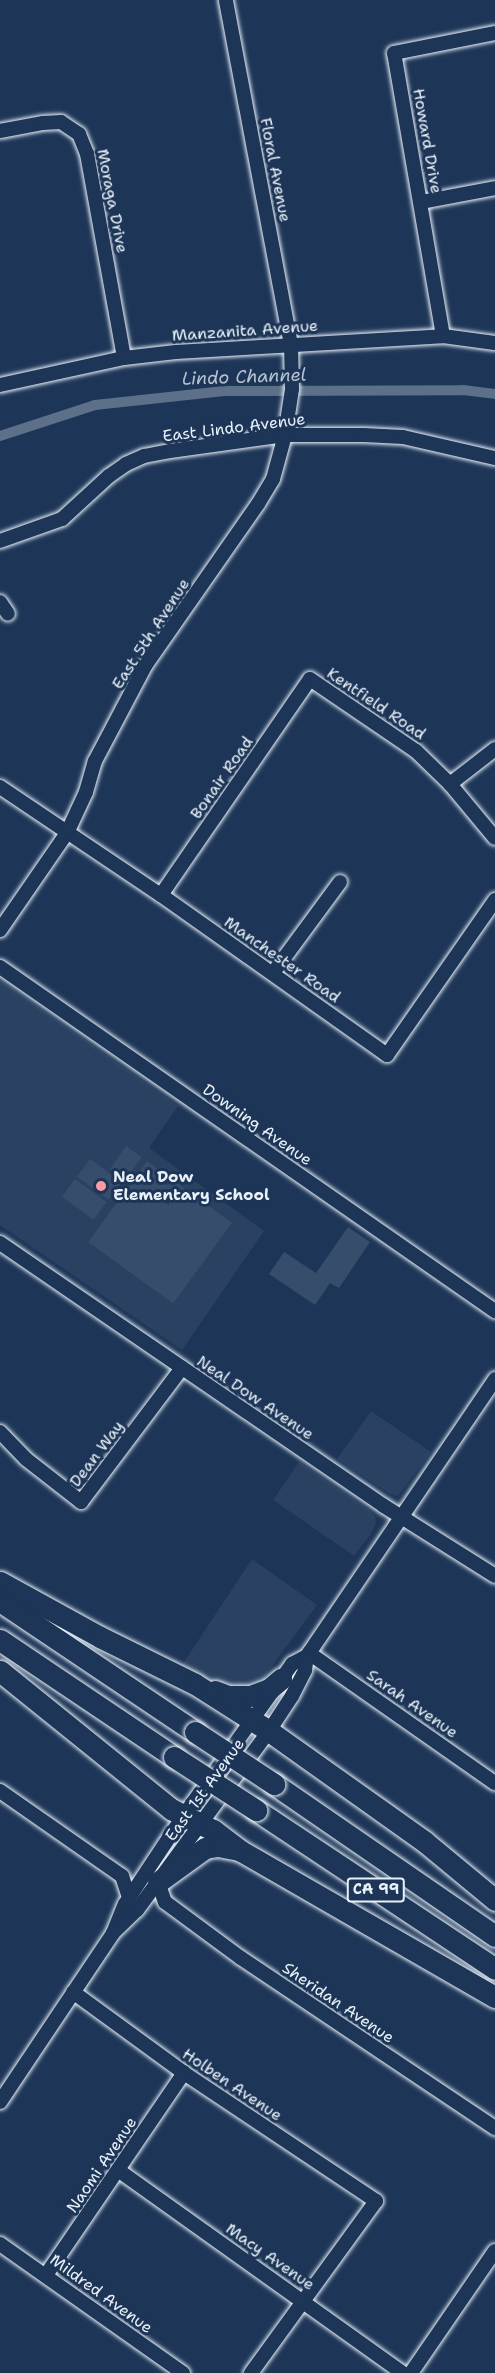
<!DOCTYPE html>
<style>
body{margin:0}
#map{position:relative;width:495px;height:2373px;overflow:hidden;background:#1d3557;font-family:"Shantell Sans",sans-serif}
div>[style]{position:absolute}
.built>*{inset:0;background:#2a4162}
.green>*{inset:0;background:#374d6c;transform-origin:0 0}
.canal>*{height:10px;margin:-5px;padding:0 5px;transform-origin:5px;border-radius:5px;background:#5d7089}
.roads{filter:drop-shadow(0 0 2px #e8f1f8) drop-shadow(0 0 2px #e8f1f8)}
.minor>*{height:14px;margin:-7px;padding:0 7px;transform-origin:7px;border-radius:7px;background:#1d3557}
.highway>*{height:21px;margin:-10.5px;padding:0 10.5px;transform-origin:10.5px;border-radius:10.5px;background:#1d3557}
.bridges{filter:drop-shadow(0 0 2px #e8f1f8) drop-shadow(0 0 2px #e8f1f8)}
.highway-bridge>*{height:21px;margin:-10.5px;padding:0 10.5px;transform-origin:10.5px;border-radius:10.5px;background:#1d3557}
.dots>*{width:16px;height:16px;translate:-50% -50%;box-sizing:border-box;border:3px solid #1d3557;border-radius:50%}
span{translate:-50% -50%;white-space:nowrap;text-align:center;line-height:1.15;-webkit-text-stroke:6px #1d3557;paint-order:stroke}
.shield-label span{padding:2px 4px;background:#1d3557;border:2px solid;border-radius:4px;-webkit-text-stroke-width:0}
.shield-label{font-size:15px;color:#e8f1f8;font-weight:700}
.street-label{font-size:16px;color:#e8f1f8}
.poi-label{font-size:16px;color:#e8f1f8;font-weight:700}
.left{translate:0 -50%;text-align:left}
.water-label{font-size:18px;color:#b7c4d1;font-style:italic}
</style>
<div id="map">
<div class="built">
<div style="clip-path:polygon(0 980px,178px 1106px,149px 1148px,264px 1231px,182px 1350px,0 1225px)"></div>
<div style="clip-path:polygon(371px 1411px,431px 1452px,398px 1496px,392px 1495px,337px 1459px)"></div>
<div style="clip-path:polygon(299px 1462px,369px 1510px,375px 1516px,376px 1524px,371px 1534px,354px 1556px,273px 1500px)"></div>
<div style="clip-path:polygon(252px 1559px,317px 1605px,264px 1677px,243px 1685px,215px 1682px,180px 1668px)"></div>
</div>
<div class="green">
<div style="left:126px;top:1146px;width:19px;height:28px;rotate:35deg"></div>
<div style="left:90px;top:1159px;width:39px;height:22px;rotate:36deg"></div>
<div style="left:147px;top:1161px;width:105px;height:100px;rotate:36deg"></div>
<div style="left:75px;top:1179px;width:39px;height:22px;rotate:36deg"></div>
<div style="clip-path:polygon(348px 1227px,370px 1242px,339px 1288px,330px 1283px,315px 1305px,269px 1274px,284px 1252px,316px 1273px)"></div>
</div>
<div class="canal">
<div style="left:0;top:436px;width:100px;rotate:-18.1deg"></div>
<div style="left:95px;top:405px;width:130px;rotate:-6.2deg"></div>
<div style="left:224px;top:391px;width:239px;rotate:-0.2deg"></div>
<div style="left:463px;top:390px;width:32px;rotate:7deg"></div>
</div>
<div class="roads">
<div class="minor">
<div style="left:0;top:131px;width:44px;rotate:-10.5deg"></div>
<div style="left:43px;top:123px;width:18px;rotate:-3deg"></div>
<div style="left:61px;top:122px;width:22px;rotate:34deg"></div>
<div style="left:79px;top:134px;width:22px;rotate:68deg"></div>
<div style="left:87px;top:154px;width:207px;rotate:79.7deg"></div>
<div style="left:421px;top:202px;width:75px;rotate:-10.7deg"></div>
<div style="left:443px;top:336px;width:287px;rotate:-99.8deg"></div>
<div style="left:394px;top:53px;width:103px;rotate:-11.2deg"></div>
<div style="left:0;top:385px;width:127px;rotate:-12.3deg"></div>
<div style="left:124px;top:358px;width:52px;rotate:-6.6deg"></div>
<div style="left:176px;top:352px;width:267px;rotate:-3.4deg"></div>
<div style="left:443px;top:336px;width:52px;rotate:7.7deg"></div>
<div style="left:0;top:541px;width:66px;rotate:-19.5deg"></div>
<div style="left:62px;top:519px;width:64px;rotate:-42.5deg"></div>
<div style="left:109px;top:476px;width:21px;rotate:-35deg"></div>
<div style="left:126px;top:464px;width:20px;rotate:-24deg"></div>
<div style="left:144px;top:456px;width:26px;rotate:-11deg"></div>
<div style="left:170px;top:451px;width:116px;rotate:-7.9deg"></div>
<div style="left:285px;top:435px;width:79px"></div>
<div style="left:364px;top:435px;width:39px;rotate:3deg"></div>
<div style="left:403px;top:437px;width:94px;rotate:12.9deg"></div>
<div style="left:0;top:602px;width:14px;rotate:56deg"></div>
<div style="left:450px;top:784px;width:57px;rotate:-37.9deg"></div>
<div style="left:0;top:787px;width:194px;rotate:33.9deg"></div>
<div style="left:161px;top:895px;width:277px;rotate:35.3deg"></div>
<div style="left:387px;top:1055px;width:189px;rotate:-55.1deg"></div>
<div style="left:161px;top:895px;width:262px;rotate:-55.4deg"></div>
<div style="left:310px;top:679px;width:128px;rotate:34.2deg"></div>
<div style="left:416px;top:751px;width:47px;rotate:44.1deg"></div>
<div style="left:450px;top:784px;width:70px;rotate:50.2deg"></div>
<div style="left:0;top:930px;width:118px;rotate:-55.4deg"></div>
<div style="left:67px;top:833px;width:45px;rotate:-65.1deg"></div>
<div style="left:86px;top:792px;width:32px;rotate:-74deg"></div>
<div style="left:95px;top:761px;width:107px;rotate:-62.2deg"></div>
<div style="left:145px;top:666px;width:198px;rotate:-55.1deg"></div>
<div style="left:258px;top:504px;width:29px;rotate:-59deg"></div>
<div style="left:273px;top:479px;width:46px;rotate:-74.7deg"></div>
<div style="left:285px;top:435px;width:47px;rotate:-81.3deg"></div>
<div style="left:292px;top:389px;width:44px;rotate:-91.3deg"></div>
<div style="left:291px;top:345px;width:351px;rotate:-100.7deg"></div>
<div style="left:0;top:967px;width:603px;rotate:34.8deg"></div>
<div style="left:273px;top:973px;width:113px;rotate:-53.6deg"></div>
<div style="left:0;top:1243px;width:465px;rotate:34.4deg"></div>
<div style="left:384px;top:1506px;width:131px;rotate:32.2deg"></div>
<div style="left:0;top:1432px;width:37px;rotate:46deg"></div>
<div style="left:26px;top:1459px;width:70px;rotate:38deg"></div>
<div style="left:81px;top:1502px;width:168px;rotate:-53deg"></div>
<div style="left:309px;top:1653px;width:227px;rotate:35deg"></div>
<div style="left:0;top:1791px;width:149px;rotate:34.9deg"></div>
<div style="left:122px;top:1876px;width:23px;rotate:72deg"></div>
<div style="left:158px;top:1882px;width:21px;rotate:71deg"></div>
<div style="left:165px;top:1902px;width:94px;rotate:36.4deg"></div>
<div style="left:241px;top:1958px;width:306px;rotate:33.8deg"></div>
<div style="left:113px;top:1933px;width:31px;rotate:-68deg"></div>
<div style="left:125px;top:1904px;width:107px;rotate:-56.5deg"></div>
<div style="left:184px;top:1815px;width:186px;rotate:-54.4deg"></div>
<div style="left:292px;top:1664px;width:17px;rotate:-28deg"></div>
<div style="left:307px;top:1656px;width:335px;rotate:-55.8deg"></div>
<div style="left:73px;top:1992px;width:137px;rotate:36.1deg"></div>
<div style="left:184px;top:2073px;width:231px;rotate:33.7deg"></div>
<div style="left:376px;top:2201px;width:213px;rotate:126deg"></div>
<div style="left:0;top:2102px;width:203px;rotate:-56.2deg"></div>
<div style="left:113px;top:1933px;width:33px;rotate:-44deg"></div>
<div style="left:137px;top:1910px;width:222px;rotate:-53.6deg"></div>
<div style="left:269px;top:1731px;width:42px;rotate:-56.7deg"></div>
<div style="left:292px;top:1696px;width:29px;rotate:-63deg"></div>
<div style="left:305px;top:1670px;width:14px;rotate:-82deg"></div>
<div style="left:118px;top:2170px;width:350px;rotate:35.5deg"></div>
<div style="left:0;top:2244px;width:224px;rotate:35.2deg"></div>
<div style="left:46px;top:2275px;width:245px;rotate:-55.7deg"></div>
<div style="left:411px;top:2373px;width:148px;rotate:-55.5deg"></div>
</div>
<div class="highway">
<div style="left:0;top:1582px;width:114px;rotate:28.8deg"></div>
<div style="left:100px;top:1637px;width:106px;rotate:26.3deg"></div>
<div style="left:195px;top:1684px;width:88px;rotate:32.4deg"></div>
<div style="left:269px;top:1731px;width:191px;rotate:35.4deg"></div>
<div style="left:425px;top:1842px;width:91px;rotate:39.6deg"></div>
<div style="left:0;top:1601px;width:235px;rotate:33.9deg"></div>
<div style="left:0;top:1640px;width:210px;rotate:33.9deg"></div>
<div style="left:0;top:1671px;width:220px;rotate:38.9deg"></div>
<div style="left:171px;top:1809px;width:47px;rotate:26.6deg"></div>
<div style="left:213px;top:1830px;width:35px;rotate:37deg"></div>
<div style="left:241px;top:1851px;width:293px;rotate:29.9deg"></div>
<div style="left:215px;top:1691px;width:14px;rotate:21deg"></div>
<div style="left:228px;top:1696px;width:22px"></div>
<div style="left:250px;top:1696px;width:20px;rotate:-20deg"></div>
<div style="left:269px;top:1689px;width:16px;rotate:-40deg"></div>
<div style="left:274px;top:1784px;width:268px;rotate:34.5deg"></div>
<div style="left:256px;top:1810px;width:287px;rotate:33.6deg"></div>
<div style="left:158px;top:1882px;width:58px;rotate:-35.9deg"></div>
<div style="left:205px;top:1848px;width:13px;rotate:-9deg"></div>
<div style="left:218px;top:1846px;width:20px;rotate:11deg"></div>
</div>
</div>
<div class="bridges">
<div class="highway-bridge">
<div style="left:195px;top:1732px;width:95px;rotate:33.4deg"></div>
<div style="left:174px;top:1757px;width:98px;rotate:32.9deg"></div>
</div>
</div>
<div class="dots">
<div style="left:101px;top:1186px;background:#ff9aa2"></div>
</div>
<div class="shield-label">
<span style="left:376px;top:1890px">CA 99</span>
</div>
<div class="street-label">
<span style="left:427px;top:141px;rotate:80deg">Howard Drive</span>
<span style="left:275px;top:170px;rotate:79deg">Floral Avenue</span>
<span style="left:112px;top:201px;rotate:79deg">Moraga Drive</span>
<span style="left:245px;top:331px;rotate:-4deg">Manzanita Avenue</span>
<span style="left:234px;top:428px;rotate:-7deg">East Lindo Avenue</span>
<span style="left:151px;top:634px;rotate:-57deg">East 5th Avenue</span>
<span style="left:376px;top:704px;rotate:34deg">Kentfield Road</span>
<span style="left:222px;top:778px;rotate:-55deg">Bonair Road</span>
<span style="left:282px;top:960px;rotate:35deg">Manchester Road</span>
<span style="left:257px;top:1125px;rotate:35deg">Downing Avenue</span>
<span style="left:255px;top:1398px;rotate:34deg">Neal Dow Avenue</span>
<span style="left:97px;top:1454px;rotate:-53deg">Dean Way</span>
<span style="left:412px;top:1704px;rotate:35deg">Sarah Avenue</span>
<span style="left:205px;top:1790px;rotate:-54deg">East 1st Avenue</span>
<span style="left:338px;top:2003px;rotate:34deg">Sheridan Avenue</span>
<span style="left:232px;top:2085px;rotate:34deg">Holben Avenue</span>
<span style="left:102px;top:2165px;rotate:-56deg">Naomi Avenue</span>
<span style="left:270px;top:2257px;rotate:35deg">Macy Avenue</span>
<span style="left:101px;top:2294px;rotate:36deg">Mildred Avenue</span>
</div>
<div class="poi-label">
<span class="left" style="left:113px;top:1186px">Neal Dow<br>Elementary School</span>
</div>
<div class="water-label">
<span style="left:244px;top:377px;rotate:-2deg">Lindo Channel</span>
</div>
</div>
